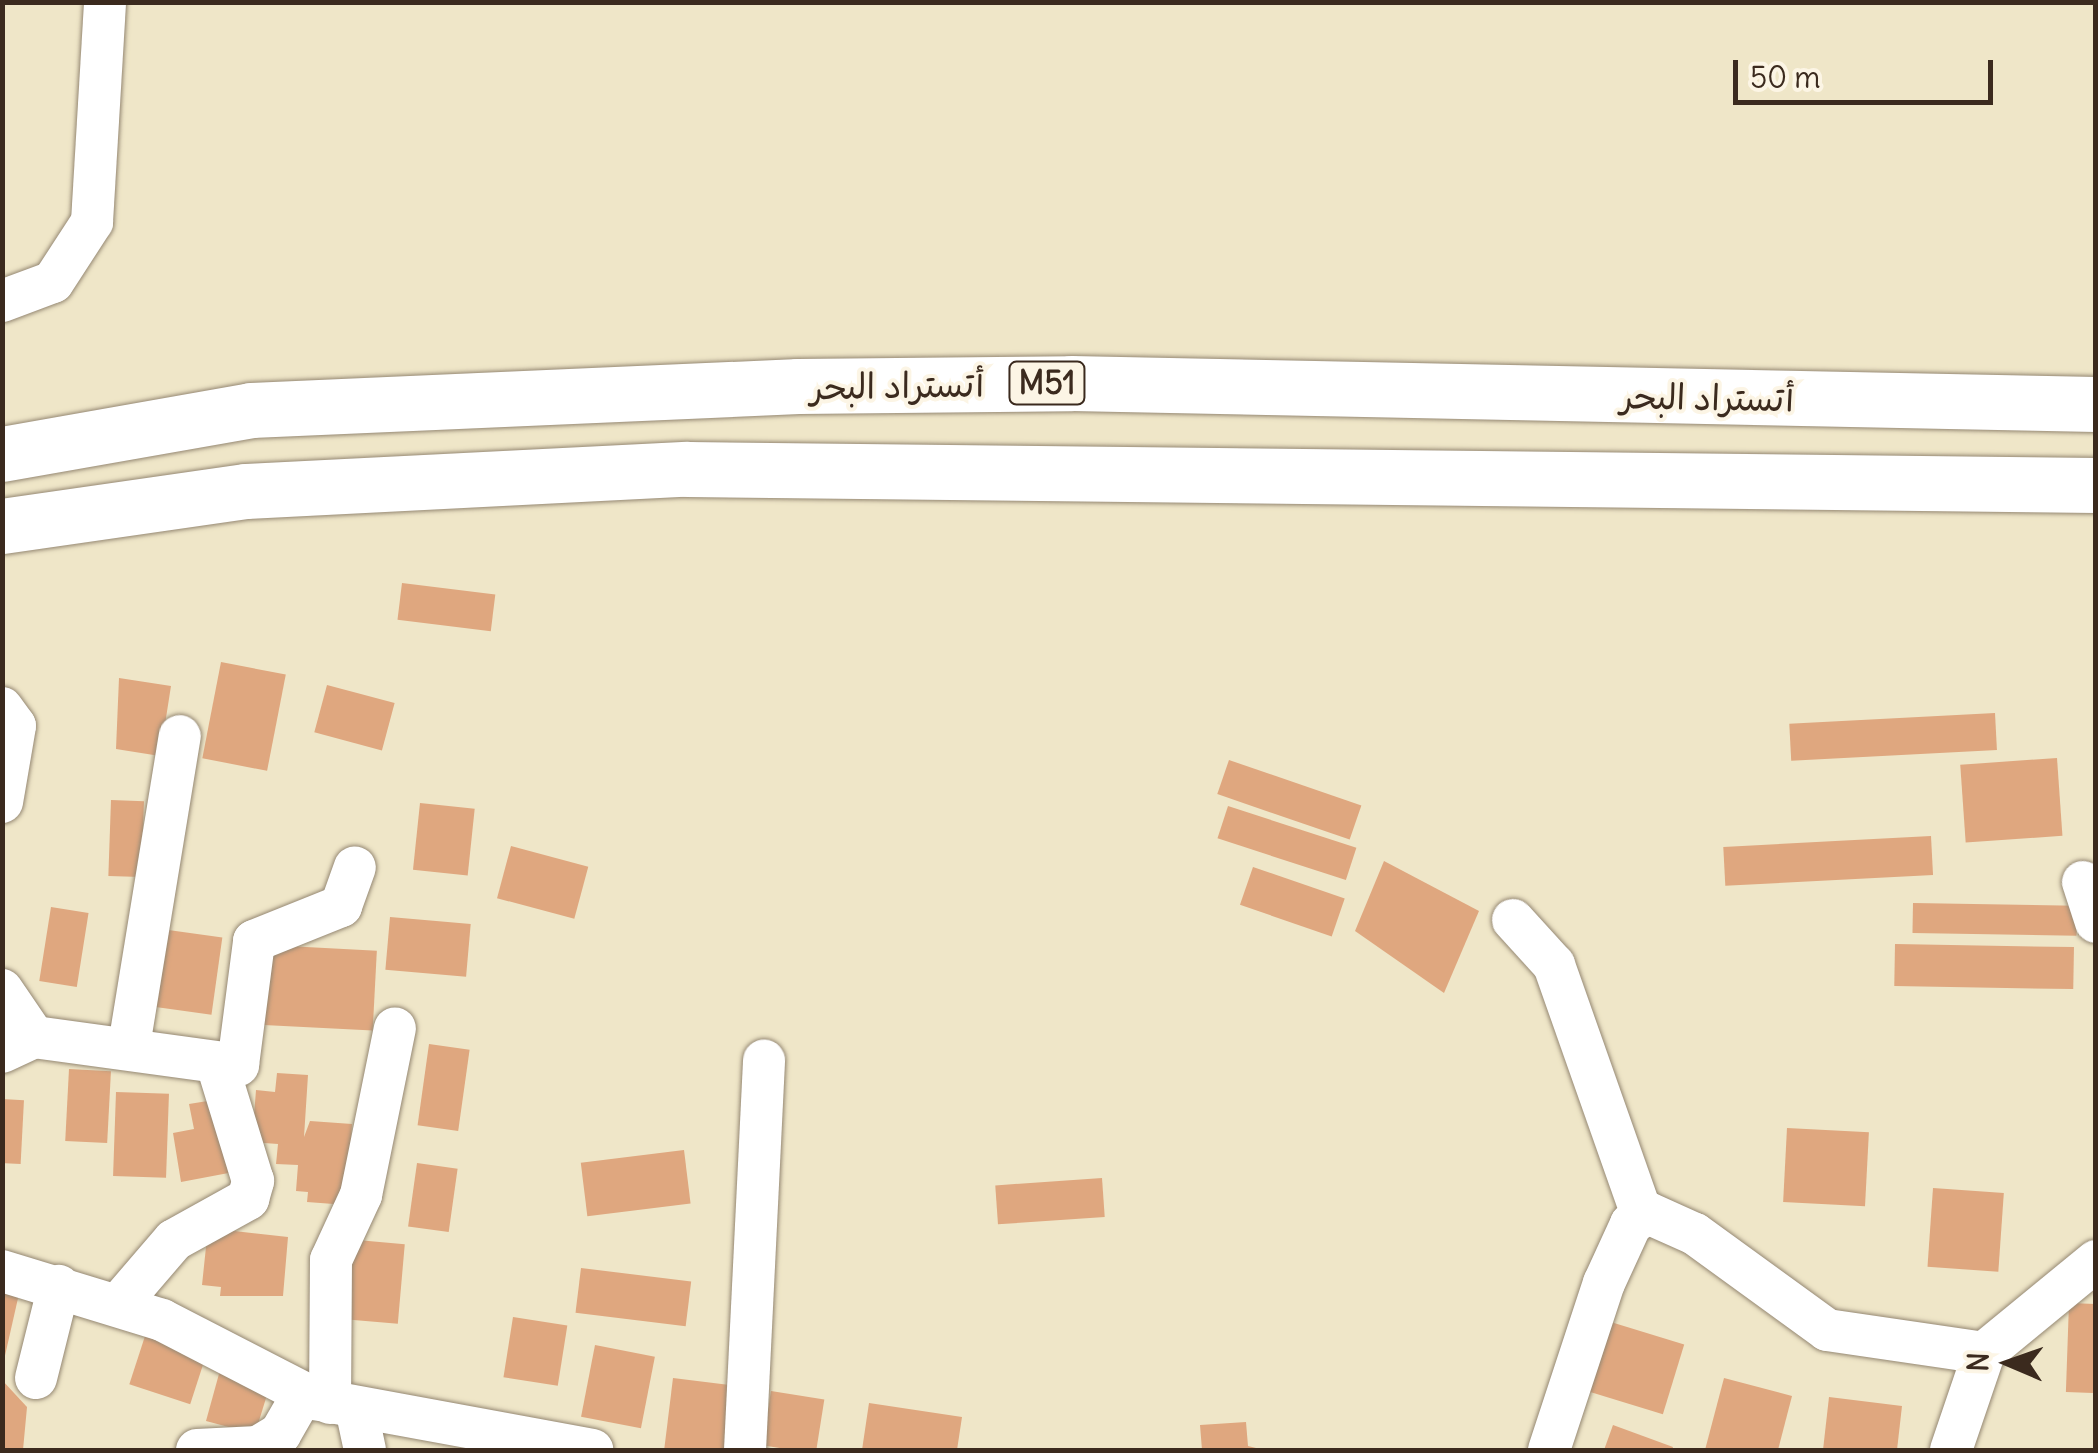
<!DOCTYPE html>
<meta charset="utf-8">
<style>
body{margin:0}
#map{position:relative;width:2098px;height:1453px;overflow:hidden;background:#efe6c8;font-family:Delius,"Playpen Sans Arabic",sans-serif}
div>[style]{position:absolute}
.building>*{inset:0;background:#dfa77f;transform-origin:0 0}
.roads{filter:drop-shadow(0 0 2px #958873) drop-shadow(0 0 2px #958873)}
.minor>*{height:42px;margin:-21px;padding:0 21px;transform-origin:21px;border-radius:21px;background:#fff}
.highway>*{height:55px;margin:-27.5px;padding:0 27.5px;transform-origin:27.5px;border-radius:27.5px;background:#fff}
span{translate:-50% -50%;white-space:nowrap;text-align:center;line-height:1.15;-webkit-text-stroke:8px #fcf5e5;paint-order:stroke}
.shield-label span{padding:2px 8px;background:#fcf5e5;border:2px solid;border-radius:8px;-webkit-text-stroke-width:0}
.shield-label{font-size:32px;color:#3b2a1e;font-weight:700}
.street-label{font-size:35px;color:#3b2a1e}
.frame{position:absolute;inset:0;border:5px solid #3b2a1e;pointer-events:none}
.north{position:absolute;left:1958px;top:1313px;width:100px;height:100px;-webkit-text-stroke:8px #fcf5e5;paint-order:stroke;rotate:272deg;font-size:28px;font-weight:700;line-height:40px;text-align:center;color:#3b2a1e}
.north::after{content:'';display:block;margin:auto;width:35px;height:45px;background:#3b2a1e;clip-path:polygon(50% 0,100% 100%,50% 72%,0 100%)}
.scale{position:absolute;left:1733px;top:60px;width:260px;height:45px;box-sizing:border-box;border:5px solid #3b2a1e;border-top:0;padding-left:12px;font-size:30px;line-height:35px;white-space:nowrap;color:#3b2a1e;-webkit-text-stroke:8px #fcf5e5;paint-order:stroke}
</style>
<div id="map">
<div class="building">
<div style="left:402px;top:583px;width:94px;height:37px;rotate:7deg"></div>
<div style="left:221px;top:662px;width:66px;height:98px;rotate:11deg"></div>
<div style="clip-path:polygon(119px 678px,171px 686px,160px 756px,116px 749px)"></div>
<div style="left:327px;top:685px;width:70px;height:49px;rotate:15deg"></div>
<div style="left:1995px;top:713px;width:37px;height:206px;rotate:87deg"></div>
<div style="left:2057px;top:758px;width:78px;height:97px;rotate:86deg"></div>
<div style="left:1229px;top:760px;width:140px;height:36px;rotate:19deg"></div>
<div style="left:111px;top:800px;width:33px;height:76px;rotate:2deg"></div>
<div style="left:420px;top:803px;width:55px;height:67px;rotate:6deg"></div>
<div style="left:1228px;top:806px;width:135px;height:34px;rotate:18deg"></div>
<div style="left:1931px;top:836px;width:39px;height:208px;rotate:87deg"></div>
<div style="left:511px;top:846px;width:80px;height:54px;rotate:15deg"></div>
<div style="clip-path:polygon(1384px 861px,1479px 911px,1444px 993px,1355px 931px)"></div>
<div style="left:1253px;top:867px;width:97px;height:40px;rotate:19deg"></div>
<div style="left:1913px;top:903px;width:164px;height:30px;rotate:1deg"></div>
<div style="left:51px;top:907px;width:38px;height:75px;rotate:9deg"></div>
<div style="left:390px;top:917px;width:81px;height:53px;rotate:5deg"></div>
<div style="left:154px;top:928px;width:69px;height:78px;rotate:8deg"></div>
<div style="left:1895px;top:944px;width:179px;height:42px;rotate:1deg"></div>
<div style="left:268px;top:945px;width:109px;height:80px;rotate:3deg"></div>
<div style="left:429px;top:1044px;width:41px;height:82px;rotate:8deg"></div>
<div style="left:69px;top:1069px;width:42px;height:72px;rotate:3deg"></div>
<div style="clip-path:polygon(277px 1073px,308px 1075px,304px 1137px,310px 1121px,352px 1124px,347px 1205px,307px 1202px,308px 1192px,296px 1191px,298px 1165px,276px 1164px,278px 1144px,252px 1142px,256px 1090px,275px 1092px)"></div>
<div style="left:116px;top:1092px;width:53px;height:84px;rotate:2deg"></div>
<div style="clip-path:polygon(226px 1098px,239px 1171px,181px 1182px,173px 1133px,194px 1129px,189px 1104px)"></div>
<div style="left:2px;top:1099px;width:22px;height:64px;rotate:3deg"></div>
<div style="left:1787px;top:1128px;width:82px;height:74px;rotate:3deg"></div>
<div style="left:684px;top:1150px;width:54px;height:104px;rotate:83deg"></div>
<div style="left:417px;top:1163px;width:41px;height:64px;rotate:8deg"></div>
<div style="left:1102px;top:1178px;width:39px;height:107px;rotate:86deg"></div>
<div style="left:1933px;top:1188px;width:71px;height:79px;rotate:4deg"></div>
<div style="clip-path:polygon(208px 1228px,288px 1237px,283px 1296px,220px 1296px,221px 1287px,202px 1285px)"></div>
<div style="left:346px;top:1239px;width:59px;height:80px;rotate:5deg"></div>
<div style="left:581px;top:1268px;width:111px;height:45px;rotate:7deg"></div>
<div style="clip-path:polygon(2px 1281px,21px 1285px,4px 1360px,2px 1360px)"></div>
<div style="left:2069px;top:1303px;width:27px;height:89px;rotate:2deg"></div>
<div style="left:513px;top:1317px;width:55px;height:61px;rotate:9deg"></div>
<div style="left:1601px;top:1319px;width:87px;height:73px;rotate:17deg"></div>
<div style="left:146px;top:1333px;width:64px;height:54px;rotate:18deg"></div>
<div style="left:595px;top:1345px;width:61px;height:73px;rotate:11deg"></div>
<div style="clip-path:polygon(222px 1363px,270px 1385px,255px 1434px,206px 1421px)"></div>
<div style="left:673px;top:1378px;width:61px;height:73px;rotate:7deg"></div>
<div style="clip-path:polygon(1724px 1378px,1792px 1396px,1778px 1450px,1705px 1450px)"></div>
<div style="clip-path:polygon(2px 1380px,27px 1407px,23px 1450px,2px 1450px)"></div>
<div style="left:771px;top:1391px;width:54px;height:55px;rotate:9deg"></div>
<div style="clip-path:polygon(1829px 1397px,1902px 1406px,1897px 1450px,1823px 1450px)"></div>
<div style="clip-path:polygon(869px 1403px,962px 1417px,957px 1450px,862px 1450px)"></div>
<div style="clip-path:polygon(1246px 1422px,1248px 1446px,1264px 1450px,1202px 1450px,1200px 1425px)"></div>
<div style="clip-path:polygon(1613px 1425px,1673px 1447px,1672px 1450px,1604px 1450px)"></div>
</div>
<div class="roads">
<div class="minor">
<div style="left:2px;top:301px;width:54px;rotate:-20.4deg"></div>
<div style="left:53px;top:282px;width:72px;rotate:-57deg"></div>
<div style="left:92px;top:222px;width:220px;rotate:-86.6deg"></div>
<div style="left:2px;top:708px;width:22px;rotate:54deg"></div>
<div style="left:15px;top:726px;width:77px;rotate:99.7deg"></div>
<div style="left:2083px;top:882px;width:42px;rotate:72deg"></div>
<div style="left:1513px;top:920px;width:61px;rotate:47.7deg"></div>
<div style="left:1554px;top:965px;width:265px;rotate:70.6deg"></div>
<div style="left:2px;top:990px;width:57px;rotate:55.8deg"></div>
<div style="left:129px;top:1046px;width:314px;rotate:-80.7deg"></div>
<div style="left:2px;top:1052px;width:35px;rotate:-25deg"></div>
<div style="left:34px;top:1037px;width:206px;rotate:7.8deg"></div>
<div style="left:238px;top:1065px;width:125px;rotate:-82.6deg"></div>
<div style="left:254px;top:941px;width:94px;rotate:-21.9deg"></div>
<div style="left:341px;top:906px;width:41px;rotate:-70.3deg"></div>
<div style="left:2px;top:1271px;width:167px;rotate:17deg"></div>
<div style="left:162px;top:1320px;width:172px;rotate:27.3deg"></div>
<div style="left:315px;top:1399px;width:282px;rotate:10.4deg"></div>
<div style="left:119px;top:1304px;width:84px;rotate:-49.3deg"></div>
<div style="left:174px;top:1240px;width:85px;rotate:-29deg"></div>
<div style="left:248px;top:1199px;width:19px;rotate:-74deg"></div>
<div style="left:253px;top:1181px;width:122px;rotate:-107.1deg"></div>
<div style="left:36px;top:1378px;width:95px;rotate:-76deg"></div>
<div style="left:330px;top:1403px;width:143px;rotate:-89.6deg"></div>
<div style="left:331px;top:1260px;width:72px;rotate:-65.2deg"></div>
<div style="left:361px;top:1195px;width:170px;rotate:-78.5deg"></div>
<div style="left:356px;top:1408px;width:43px;rotate:77.9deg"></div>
<div style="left:197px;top:1450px;width:61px;rotate:-2.8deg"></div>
<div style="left:258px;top:1447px;width:26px;rotate:-31deg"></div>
<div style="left:280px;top:1434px;width:46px;rotate:-60.1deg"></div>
<div style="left:745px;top:1450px;width:390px;rotate:-87.2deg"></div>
<div style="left:1549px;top:1450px;width:176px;rotate:-71.8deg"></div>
<div style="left:1604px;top:1283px;width:65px;rotate:-65.4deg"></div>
<div style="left:1631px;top:1224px;width:20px;rotate:-33deg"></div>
<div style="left:1648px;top:1213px;width:51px;rotate:24.1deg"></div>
<div style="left:1695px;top:1234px;width:163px;rotate:36deg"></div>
<div style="left:1827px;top:1330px;width:159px;rotate:8.3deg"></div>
<div style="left:1951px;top:1450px;width:102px;rotate:-71.2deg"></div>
<div style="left:1984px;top:1353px;width:145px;rotate:-39.4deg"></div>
</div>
<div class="highway">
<div style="left:2px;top:454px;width:253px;rotate:-10deg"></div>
<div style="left:251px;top:410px;width:548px;rotate:-2.51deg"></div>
<div style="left:798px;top:386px;width:273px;rotate:-0.6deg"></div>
<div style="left:1071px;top:383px;width:1025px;rotate:1.17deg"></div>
<div style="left:2px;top:526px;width:246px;rotate:-8.2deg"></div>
<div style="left:246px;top:491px;width:442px;rotate:-2.9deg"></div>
<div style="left:687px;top:469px;width:1409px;rotate:0.65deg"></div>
</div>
</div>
<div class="shield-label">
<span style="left:1047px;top:383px">M51</span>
</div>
<div class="street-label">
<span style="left:897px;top:385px;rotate:-1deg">أتستراد البحر</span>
<span style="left:1707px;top:397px;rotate:1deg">أتستراد البحر</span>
</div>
<div class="frame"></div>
<div class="north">N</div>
<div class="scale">50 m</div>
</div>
